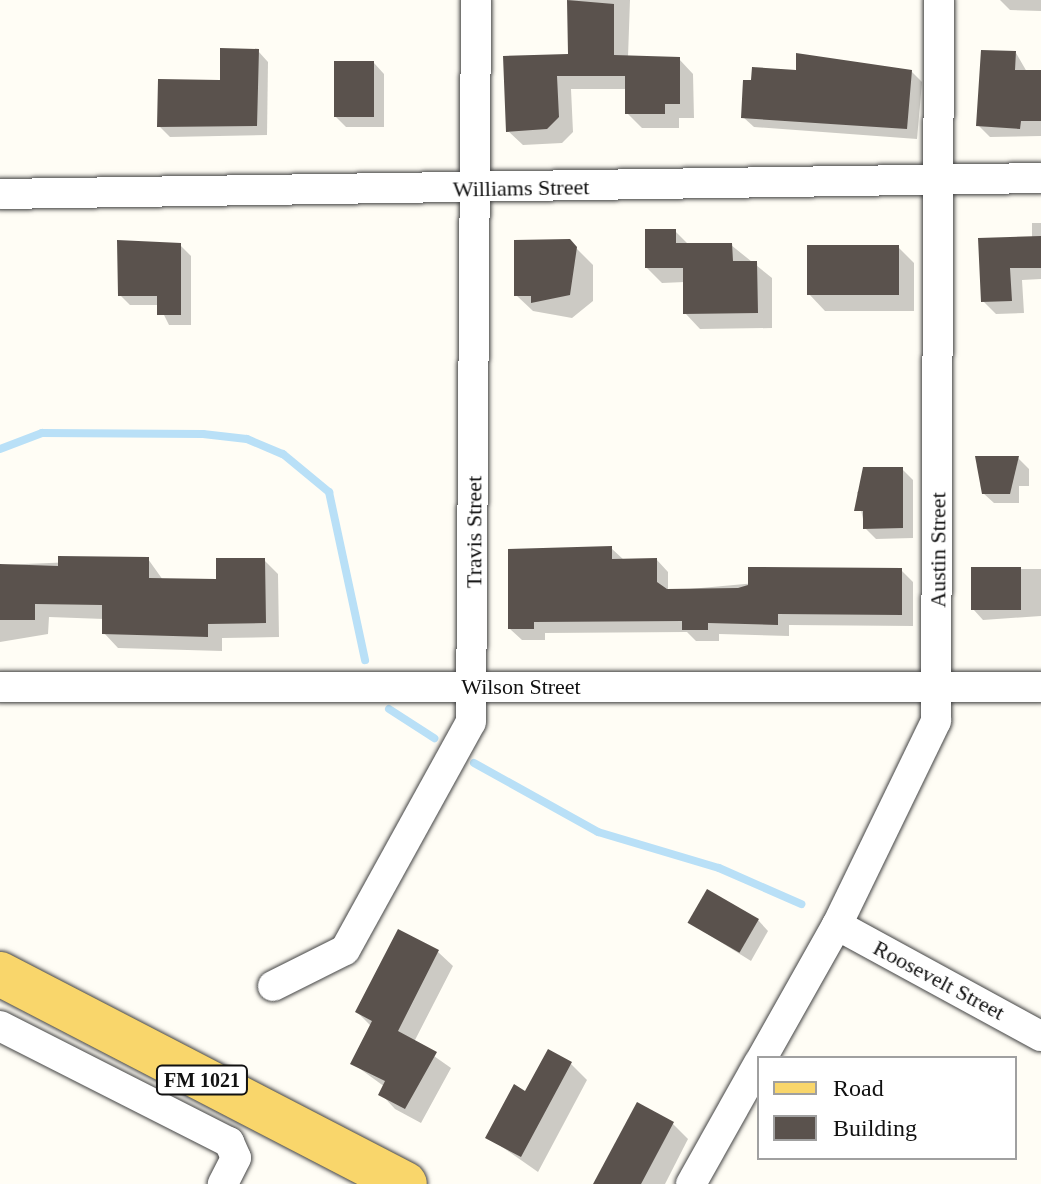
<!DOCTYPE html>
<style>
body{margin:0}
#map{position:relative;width:1041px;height:1184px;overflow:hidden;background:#fffdf5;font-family:Georgia,serif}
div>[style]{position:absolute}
.shadow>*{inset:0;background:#0003}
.stream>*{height:8px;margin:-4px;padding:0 4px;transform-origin:4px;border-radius:4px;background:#b9e0f7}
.building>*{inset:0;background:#5a524d;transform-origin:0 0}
.roads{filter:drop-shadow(0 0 2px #444) drop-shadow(0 0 2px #444)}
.street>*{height:30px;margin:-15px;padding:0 15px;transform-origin:15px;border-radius:15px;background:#fff}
.primary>*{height:44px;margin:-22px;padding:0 22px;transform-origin:22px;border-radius:22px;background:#f9d66b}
span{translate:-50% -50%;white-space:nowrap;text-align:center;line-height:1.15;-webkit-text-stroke:8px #fff;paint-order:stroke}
.shield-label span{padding:2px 6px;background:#fff;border:2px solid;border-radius:6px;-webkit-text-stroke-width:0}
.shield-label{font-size:20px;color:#111;font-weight:700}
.street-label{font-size:22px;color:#111}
.legend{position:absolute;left:757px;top:1056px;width:260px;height:104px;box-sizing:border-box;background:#fff;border:2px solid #a0a0a0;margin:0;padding:10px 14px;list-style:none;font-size:24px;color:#111}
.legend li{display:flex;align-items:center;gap:16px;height:40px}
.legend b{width:40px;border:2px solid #a0a0a0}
</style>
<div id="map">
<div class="shadow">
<div style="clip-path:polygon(569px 0,630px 0,628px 57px,679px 59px,693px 74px,694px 118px,679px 118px,679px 128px,642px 128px,627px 113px,627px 89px,571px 89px,573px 132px,562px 143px,523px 145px,508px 131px,570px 56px)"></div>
<div style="clip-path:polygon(1000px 0,1041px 0,1041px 11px,1010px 10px)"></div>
<div style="clip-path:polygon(258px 51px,268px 62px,267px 135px,170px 137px,159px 126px)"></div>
<div style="clip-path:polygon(1016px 53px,1027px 72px,1041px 72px,1041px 136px,990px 137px,978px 125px)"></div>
<div style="clip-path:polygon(374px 63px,384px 74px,384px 127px,346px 127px,335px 116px)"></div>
<div style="clip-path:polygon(911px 71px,922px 82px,917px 139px,754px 127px,743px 117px)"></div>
<div style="clip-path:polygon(1032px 223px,1041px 223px,1041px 279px,1022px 280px,1024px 313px,996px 314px,983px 301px,1032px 238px)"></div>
<div style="clip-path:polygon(675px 231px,689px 245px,731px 245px,772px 278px,772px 328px,700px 329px,685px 313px,685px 282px,662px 283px,647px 268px)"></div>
<div style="clip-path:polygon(569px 241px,593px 265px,593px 301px,572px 318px,533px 311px,516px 295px)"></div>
<div style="clip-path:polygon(180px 245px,191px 256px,191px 325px,169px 325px,159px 305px,130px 305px,120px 295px)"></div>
<div style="clip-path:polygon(898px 247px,914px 263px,914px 311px,825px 311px,809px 294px)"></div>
<div style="clip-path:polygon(1018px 458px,1029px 469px,1029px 486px,1019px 486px,1019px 503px,994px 503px,983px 493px)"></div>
<div style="clip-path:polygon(902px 469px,913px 480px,913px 538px,876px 539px,865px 528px,857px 492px)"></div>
<div style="clip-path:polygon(611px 548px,624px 560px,657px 560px,668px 572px,668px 591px,901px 570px,913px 582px,913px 626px,789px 625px,789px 636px,719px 634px,719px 641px,696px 641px,687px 632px,545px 633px,545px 640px,522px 640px,510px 629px)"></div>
<div style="clip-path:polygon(148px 559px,163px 580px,218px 581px,264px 560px,278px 574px,279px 637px,222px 638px,222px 651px,118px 648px,104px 633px,104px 619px,49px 617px,48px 634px,0 642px,0 565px)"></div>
<div style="clip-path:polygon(973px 569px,1041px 569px,1041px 616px,983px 620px,973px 609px)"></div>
<div style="clip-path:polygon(758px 920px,768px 931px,751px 961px,690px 923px)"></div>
<div style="clip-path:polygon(438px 952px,453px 966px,414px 1042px,451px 1068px,421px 1123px,395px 1109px,381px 1094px,385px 1087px,352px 1063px,371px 1026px,357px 1012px)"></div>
<div style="clip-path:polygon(571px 1064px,587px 1080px,538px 1172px,488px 1137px,526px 1093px)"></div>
<div style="clip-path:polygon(672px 1123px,688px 1139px,665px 1184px,595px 1184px)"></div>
</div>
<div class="stream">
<div style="left:0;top:449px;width:45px;rotate:-20.9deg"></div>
<div style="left:42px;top:433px;width:161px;rotate:0.4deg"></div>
<div style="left:203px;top:434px;width:44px;rotate:6.5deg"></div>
<div style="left:247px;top:439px;width:39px;rotate:23deg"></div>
<div style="left:283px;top:454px;width:60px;rotate:39.6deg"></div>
<div style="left:329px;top:492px;width:172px;rotate:77.9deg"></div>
<div style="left:389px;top:709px;width:54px;rotate:32.8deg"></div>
<div style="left:474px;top:763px;width:142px;rotate:29.1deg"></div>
<div style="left:598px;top:832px;width:126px;rotate:16.6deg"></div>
<div style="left:719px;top:868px;width:90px;rotate:23.7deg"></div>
</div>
<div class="building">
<div style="clip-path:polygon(567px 0,614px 4px,614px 55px,680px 57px,680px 104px,665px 104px,665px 114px,625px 114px,625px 76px,557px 76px,559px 117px,547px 129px,506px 132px,503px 56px,568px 54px)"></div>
<div style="clip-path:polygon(220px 48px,259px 49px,257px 126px,157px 127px,158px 79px,220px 80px)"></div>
<div style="clip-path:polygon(981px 50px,1016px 51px,1015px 70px,1041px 70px,1041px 121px,1021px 121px,1020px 129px,976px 126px)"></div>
<div style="clip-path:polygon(796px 53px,912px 70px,907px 129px,741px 118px,743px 80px,751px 80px,752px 67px,796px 70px)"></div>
<div style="left:334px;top:61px;width:40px;height:56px"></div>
<div style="clip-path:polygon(645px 229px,676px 229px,676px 243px,732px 243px,733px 261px,757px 261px,758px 313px,683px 314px,683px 268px,645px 268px)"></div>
<div style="clip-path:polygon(1041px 236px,1041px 268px,1010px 268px,1012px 301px,981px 302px,978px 238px)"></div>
<div style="clip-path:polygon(570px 239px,577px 247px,570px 295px,531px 303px,531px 296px,514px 296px,514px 240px)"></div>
<div style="clip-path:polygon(117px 240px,181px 243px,181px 315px,157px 315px,157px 296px,118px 296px)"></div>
<div style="left:807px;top:245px;width:92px;height:50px"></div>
<div style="clip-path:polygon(975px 456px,1019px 456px,1010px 494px,982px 494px)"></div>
<div style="clip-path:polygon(863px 467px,903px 467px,903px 528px,863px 529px,863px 511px,854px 511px)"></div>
<div style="clip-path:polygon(612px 546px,612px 559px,657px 558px,657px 582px,667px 589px,738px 588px,748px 585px,748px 567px,902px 568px,902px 615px,778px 614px,778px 625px,708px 623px,708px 630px,682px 630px,682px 621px,534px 622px,534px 629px,508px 629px,508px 549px)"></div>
<div style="clip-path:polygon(58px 556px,149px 557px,149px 578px,216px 579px,216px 558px,265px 558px,266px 623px,208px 624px,208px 637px,102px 634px,102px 605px,35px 604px,35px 620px,0 620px,0 564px,58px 566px)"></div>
<div style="left:971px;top:567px;width:50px;height:43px"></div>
<div style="left:707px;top:889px;width:60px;height:39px;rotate:30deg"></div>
<div style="clip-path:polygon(398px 929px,439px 950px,398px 1031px,437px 1052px,405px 1109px,378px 1095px,385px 1081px,350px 1064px,372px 1021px,355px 1012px)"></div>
<div style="clip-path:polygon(548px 1049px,572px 1062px,521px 1157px,485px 1138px,514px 1084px,525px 1091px)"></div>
<div style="clip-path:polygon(637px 1102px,674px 1122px,641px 1184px,593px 1184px)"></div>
</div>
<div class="roads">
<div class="street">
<div style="left:0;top:194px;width:1041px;rotate:-0.88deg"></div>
<div style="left:0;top:687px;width:1041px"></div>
<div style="left:837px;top:925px;width:232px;rotate:28.6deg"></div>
<div style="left:273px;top:986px;width:80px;rotate:-26.6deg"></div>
<div style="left:345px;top:950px;width:260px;rotate:-61.1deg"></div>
<div style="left:471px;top:722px;width:722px;rotate:-89.6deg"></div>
<div style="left:0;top:1026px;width:257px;rotate:26.9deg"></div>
<div style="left:229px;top:1142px;width:17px;rotate:66deg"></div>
<div style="left:236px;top:1158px;width:29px;rotate:117deg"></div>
<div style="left:762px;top:1058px;width:153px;rotate:-60.6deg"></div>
<div style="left:837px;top:925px;width:227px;rotate:-64.1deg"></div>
<div style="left:936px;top:721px;width:721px;rotate:-89.76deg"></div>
<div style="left:691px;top:1184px;width:139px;rotate:-60.7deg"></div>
</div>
<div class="primary">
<div style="left:0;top:974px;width:456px;rotate:27.4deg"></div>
</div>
</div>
<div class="shield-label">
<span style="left:202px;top:1080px">FM 1021</span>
</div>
<div class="street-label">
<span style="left:521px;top:188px;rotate:-1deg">Williams Street</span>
<span style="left:474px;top:532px;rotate:-90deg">Travis Street</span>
<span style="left:938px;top:550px;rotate:-90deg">Austin Street</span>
<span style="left:521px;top:687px">Wilson Street</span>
<span style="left:939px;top:980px;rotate:28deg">Roosevelt Street</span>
</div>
<ul class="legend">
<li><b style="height:10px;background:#f9d66b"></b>Road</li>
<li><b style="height:22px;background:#5a524d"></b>Building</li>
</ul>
</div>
